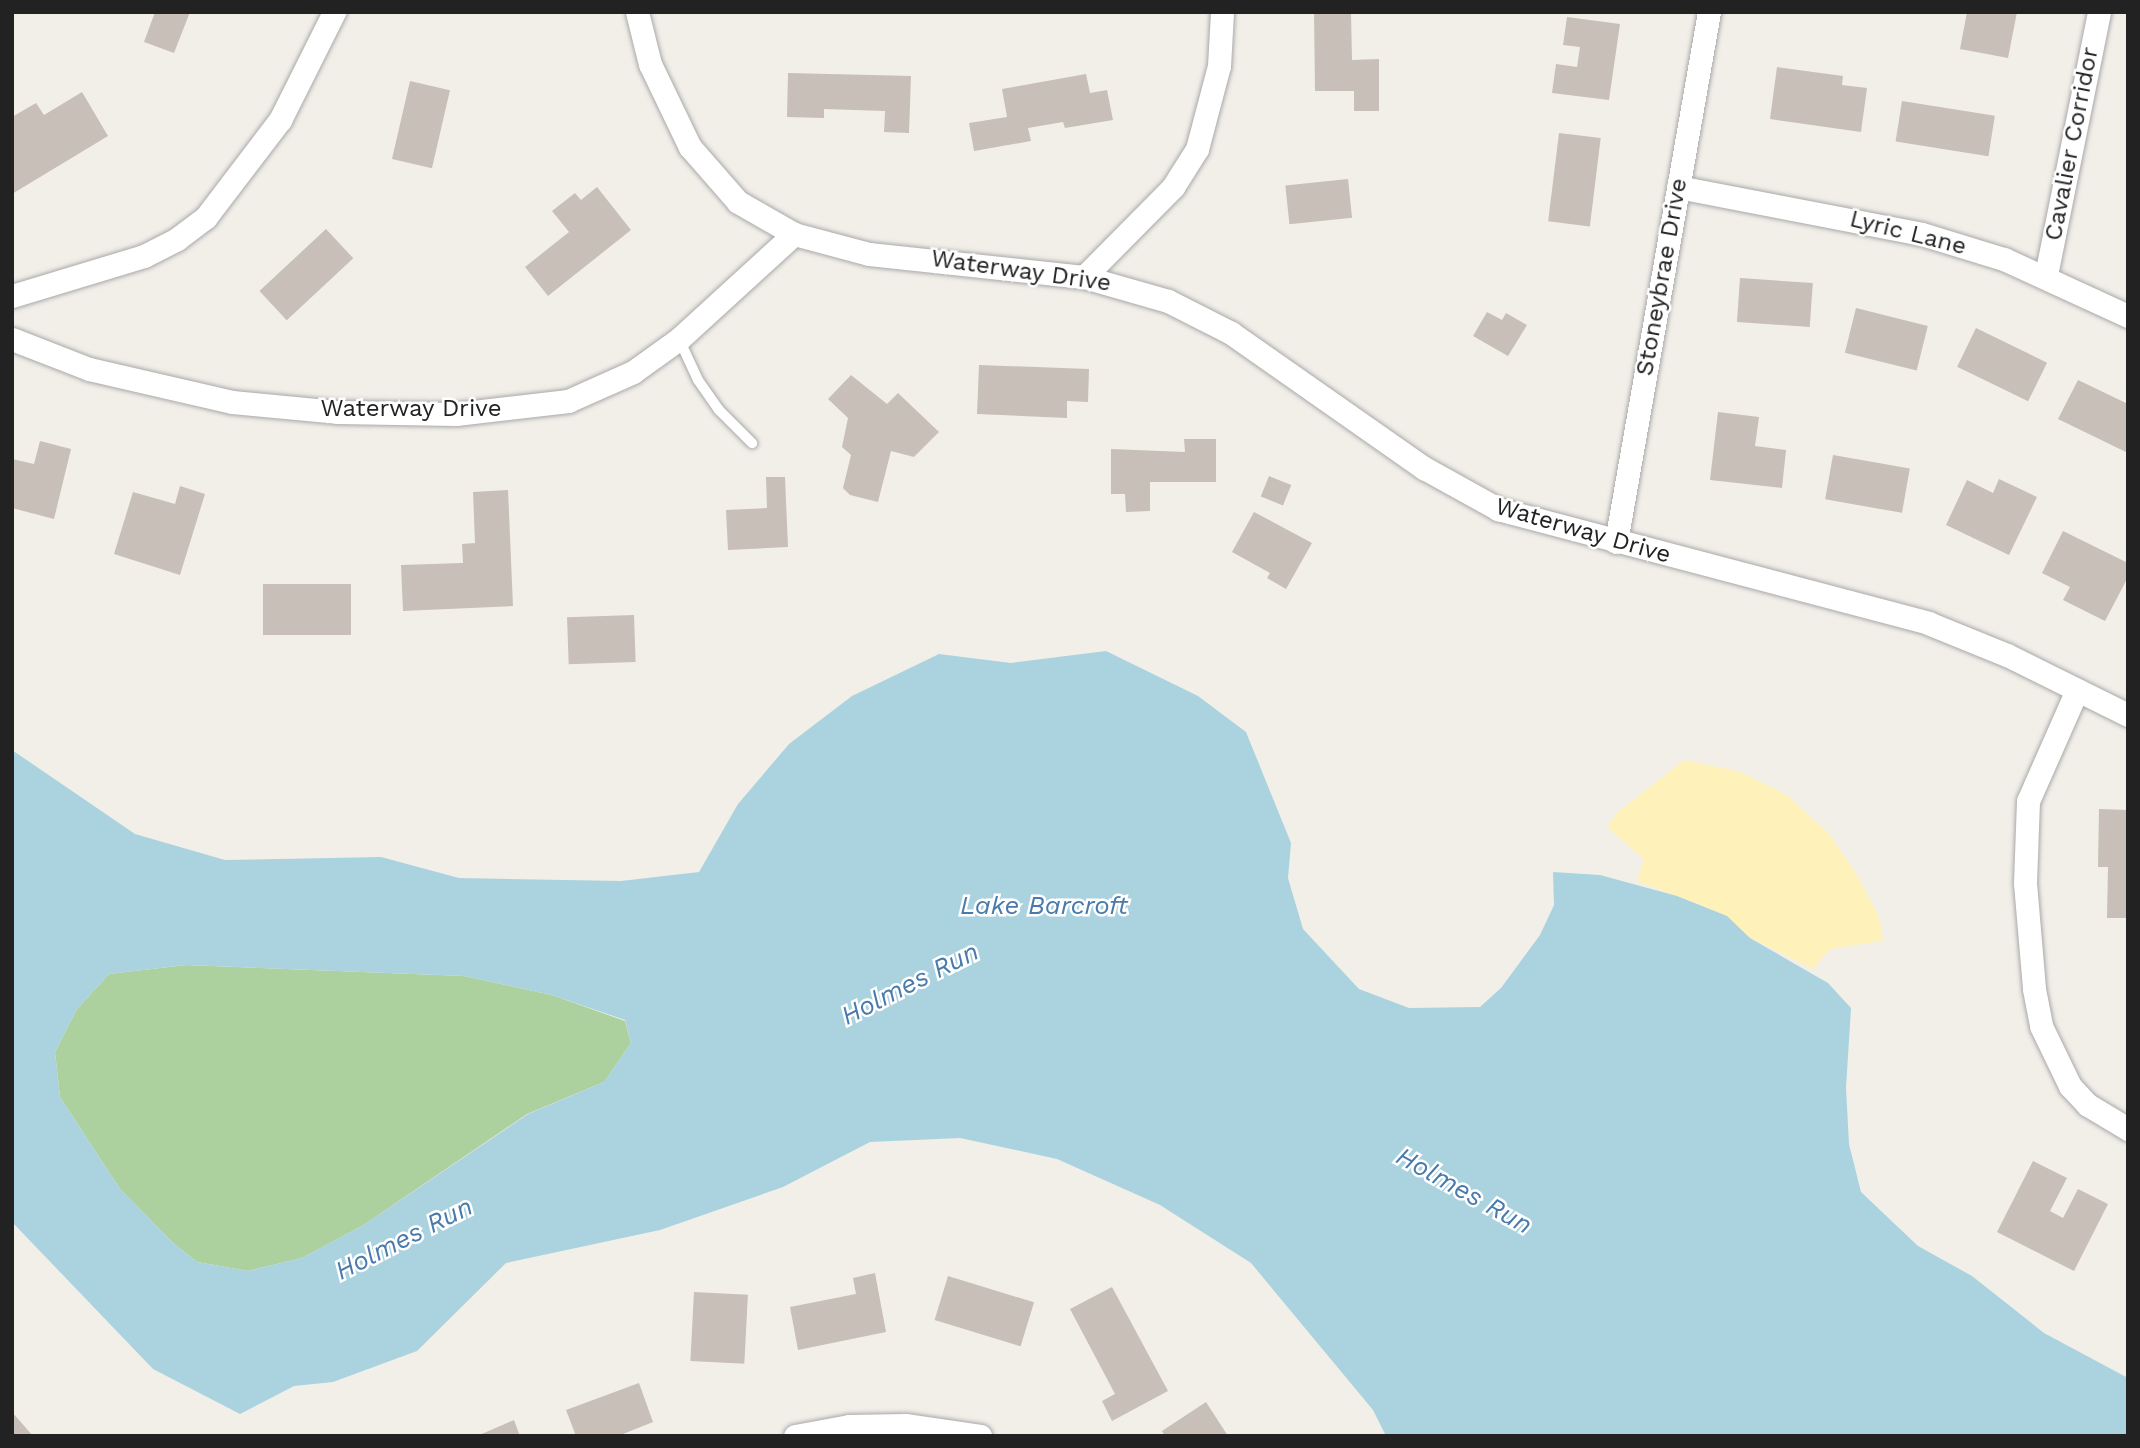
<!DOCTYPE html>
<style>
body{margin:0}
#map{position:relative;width:2140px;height:1448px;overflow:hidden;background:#f2efe9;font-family:"Work Sans",sans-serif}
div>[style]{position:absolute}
.forest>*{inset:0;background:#add19e}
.sand>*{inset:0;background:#fff1ba}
.water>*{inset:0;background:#aad3df}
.building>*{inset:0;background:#c7bfb8;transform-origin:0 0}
.roads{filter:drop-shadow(0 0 2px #a9a9a9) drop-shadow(0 0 2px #a9a9a9)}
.service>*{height:10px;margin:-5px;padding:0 5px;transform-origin:5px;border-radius:5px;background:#fff}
.minor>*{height:23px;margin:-11.5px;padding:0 11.5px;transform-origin:11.5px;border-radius:11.5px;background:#fff}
span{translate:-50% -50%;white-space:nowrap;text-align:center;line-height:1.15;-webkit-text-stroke:5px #fff;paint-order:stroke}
.street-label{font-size:24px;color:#222}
.water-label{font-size:26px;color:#4a7aab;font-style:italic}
.frame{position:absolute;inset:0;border:14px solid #222;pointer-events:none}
</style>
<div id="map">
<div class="forest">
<div style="clip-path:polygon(186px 965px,464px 976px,552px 995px,625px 1021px,631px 1043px,604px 1082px,527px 1114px,362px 1226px,302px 1258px,248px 1271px,197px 1262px,173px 1243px,120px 1189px,60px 1097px,55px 1052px,77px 1009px,109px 974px)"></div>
</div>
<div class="sand">
<div style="clip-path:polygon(1684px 760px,1738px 771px,1787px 795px,1830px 835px,1857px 875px,1879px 917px,1883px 941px,1830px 949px,1813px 969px,1750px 938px,1727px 916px,1637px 881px,1644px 859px,1607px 827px,1617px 813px)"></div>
</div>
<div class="water">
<div style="clip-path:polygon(evenodd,1106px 651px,1198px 696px,1246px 732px,1291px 843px,1288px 878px,1303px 929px,1359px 989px,1409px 1008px,1480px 1007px,1501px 988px,1540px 935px,1554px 905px,1553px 872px,1600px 875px,1677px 896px,1727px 916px,1750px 938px,1828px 983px,1851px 1008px,1846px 1088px,1849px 1144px,1861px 1192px,1918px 1246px,1972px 1276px,2044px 1333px,2128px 1378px,2128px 1436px,1386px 1436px,1373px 1410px,1251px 1263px,1160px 1205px,1057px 1159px,960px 1138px,870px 1142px,783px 1187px,660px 1230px,506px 1263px,417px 1351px,333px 1382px,294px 1386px,240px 1414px,153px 1369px,12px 1222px,12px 750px,135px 834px,225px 860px,381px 857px,459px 878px,621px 881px,699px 872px,738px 804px,789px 744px,852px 696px,939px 654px,1011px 663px,1106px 651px,186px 965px,464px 976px,552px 995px,625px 1020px,631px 1043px,604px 1082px,528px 1114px,362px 1226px,302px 1258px,248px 1271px,197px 1262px,173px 1243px,120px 1189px,60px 1097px,55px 1052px,77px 1009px,109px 974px,186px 965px)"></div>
</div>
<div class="building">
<div style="clip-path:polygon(155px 12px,190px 12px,174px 53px,144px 42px)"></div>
<div style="clip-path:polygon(1314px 12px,1351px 12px,1352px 60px,1379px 59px,1379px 111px,1354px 111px,1354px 91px,1315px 91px)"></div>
<div style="clip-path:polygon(1967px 12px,2017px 12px,2008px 58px,1960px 49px)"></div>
<div style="clip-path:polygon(1567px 17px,1620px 24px,1609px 100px,1552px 93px,1556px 64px,1577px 67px,1580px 47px,1563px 45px)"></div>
<div style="clip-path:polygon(1777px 67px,1843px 76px,1842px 85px,1867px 88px,1861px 132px,1770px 119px)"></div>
<div style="clip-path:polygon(788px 73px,911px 76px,909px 133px,884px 132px,885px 111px,824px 109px,824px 118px,787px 117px)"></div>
<div style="clip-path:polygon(1086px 74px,1090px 93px,1107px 90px,1113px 120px,1065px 128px,1063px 122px,1028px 128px,1031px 141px,974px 151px,969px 123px,1007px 117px,1002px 89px)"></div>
<div style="left:410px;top:81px;width:41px;height:80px;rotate:13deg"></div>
<div style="clip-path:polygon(82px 92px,108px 136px,12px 194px,12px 117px,36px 103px,44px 115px)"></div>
<div style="left:1902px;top:101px;width:94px;height:41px;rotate:9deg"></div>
<div style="left:1559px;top:133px;width:42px;height:89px;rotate:7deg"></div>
<div style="left:1348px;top:179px;width:39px;height:63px;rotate:84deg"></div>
<div style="clip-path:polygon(597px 187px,631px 230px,548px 296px,525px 267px,569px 232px,552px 211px,575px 193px,581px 200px)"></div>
<div style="left:326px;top:229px;width:40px;height:91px;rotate:47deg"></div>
<div style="left:1740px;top:278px;width:73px;height:44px;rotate:4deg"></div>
<div style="left:1856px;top:308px;width:74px;height:46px;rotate:14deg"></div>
<div style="clip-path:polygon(1487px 312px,1502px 320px,1506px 313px,1527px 325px,1508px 356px,1473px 336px)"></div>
<div style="left:1976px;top:328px;width:79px;height:43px;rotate:26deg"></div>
<div style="clip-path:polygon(979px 365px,1089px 369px,1088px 402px,1067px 401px,1067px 418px,977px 414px)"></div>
<div style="clip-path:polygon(851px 375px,887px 404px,898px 393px,939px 432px,914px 457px,891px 451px,878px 502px,850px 495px,843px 488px,851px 455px,842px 447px,848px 418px,828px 399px)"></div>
<div style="clip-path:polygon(2078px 380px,2128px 404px,2128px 453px,2058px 419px)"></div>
<div style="clip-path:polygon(1718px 412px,1759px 417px,1755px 446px,1786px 450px,1782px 488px,1710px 480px)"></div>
<div style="clip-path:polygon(1184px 439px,1216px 439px,1216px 482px,1150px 482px,1150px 511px,1126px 512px,1125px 494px,1111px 494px,1111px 449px,1185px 452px)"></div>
<div style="clip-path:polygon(40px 441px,71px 449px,54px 519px,12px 508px,12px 459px,34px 464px)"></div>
<div style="left:1833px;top:455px;width:78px;height:45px;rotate:10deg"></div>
<div style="left:1269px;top:476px;width:24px;height:22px;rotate:22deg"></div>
<div style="clip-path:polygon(766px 477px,785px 477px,788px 547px,728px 550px,726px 510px,767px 508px)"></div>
<div style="clip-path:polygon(1999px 479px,2037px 497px,2009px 555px,1946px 525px,1967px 480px,1993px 493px)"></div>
<div style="clip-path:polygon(180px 486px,205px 494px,180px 575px,114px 554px,133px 492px,175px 504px)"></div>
<div style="clip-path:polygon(508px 490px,513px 606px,403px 611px,401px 565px,463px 563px,462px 544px,475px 543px,473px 492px)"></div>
<div style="clip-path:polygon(1254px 512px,1312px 543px,1286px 589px,1267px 578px,1270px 573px,1232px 552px)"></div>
<div style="clip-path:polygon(2063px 531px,2128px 563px,2128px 577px,2105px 621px,2063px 600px,2070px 587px,2042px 573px)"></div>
<div style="left:263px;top:584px;width:88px;height:51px"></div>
<div style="left:634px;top:615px;width:47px;height:67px;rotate:88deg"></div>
<div style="clip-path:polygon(2099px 809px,2128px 810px,2128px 918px,2107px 918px,2108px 867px,2098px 867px)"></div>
<div style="clip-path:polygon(2033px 1161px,2067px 1178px,2050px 1211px,2063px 1218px,2078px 1189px,2108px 1204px,2074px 1271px,1997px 1232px)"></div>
<div style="clip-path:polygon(875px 1273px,886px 1332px,798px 1350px,790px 1307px,856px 1294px,853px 1278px)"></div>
<div style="left:948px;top:1276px;width:90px;height:46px;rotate:17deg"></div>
<div style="clip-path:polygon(1112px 1287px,1168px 1391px,1112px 1421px,1102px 1401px,1115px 1394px,1070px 1309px)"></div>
<div style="left:694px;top:1292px;width:54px;height:69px;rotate:3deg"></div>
<div style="clip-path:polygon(639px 1383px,653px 1422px,618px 1436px,576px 1436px,566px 1410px)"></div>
<div style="clip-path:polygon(1206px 1402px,1228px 1436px,1165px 1436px,1162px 1431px)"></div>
<div style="clip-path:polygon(12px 1412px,33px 1436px,12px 1436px)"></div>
<div style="clip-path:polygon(514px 1420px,520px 1436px,477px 1436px)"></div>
</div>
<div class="roads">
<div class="service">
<div style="left:679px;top:339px;width:45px;rotate:65.1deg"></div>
<div style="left:698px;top:380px;width:37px;rotate:55deg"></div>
<div style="left:719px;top:410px;width:47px;rotate:45deg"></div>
</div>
<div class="minor">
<div style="left:637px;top:12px;width:54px;rotate:76deg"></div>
<div style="left:650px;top:64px;width:92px;rotate:64.3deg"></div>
<div style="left:690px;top:147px;width:73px;rotate:48.9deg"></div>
<div style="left:738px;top:202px;width:64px;rotate:29.7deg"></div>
<div style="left:1678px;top:187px;width:248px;rotate:10.9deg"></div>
<div style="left:1922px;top:234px;width:86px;rotate:17deg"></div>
<div style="left:2004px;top:259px;width:136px;rotate:24.7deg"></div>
<div style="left:2046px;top:275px;width:268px;rotate:-78.6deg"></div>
<div style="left:1084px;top:277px;width:127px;rotate:-45.3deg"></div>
<div style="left:1173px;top:187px;width:45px;rotate:-57.7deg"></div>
<div style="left:1197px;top:149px;width:86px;rotate:-75.2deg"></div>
<div style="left:1219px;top:66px;width:54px;rotate:-86.8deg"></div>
<div style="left:12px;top:296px;width:138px;rotate:-16.9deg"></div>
<div style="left:144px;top:256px;width:37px;rotate:-27deg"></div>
<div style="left:177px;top:239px;width:36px;rotate:-37deg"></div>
<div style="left:206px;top:217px;width:122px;rotate:-52.7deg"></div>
<div style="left:280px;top:120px;width:121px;rotate:-63.4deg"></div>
<div style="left:12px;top:339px;width:83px;rotate:21.3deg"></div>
<div style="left:89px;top:369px;width:147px;rotate:13deg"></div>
<div style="left:232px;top:402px;width:105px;rotate:5.4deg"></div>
<div style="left:337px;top:412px;width:119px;rotate:1deg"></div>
<div style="left:456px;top:414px;width:113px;rotate:-6.6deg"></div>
<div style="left:568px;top:401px;width:71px;rotate:-24deg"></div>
<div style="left:633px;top:372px;width:57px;rotate:-35.7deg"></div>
<div style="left:679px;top:339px;width:156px;rotate:-42.4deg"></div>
<div style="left:794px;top:234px;width:78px;rotate:14.9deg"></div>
<div style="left:869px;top:254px;width:216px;rotate:6.1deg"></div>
<div style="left:1084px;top:277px;width:87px;rotate:15.9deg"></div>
<div style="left:1168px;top:301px;width:71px;rotate:26.9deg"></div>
<div style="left:1231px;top:333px;width:236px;rotate:35deg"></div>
<div style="left:1424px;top:468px;width:85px;rotate:29deg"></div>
<div style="left:1498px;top:509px;width:445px;rotate:14.8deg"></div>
<div style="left:1928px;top:623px;width:85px;rotate:22.1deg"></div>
<div style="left:2007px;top:655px;width:135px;rotate:26.4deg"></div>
<div style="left:1616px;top:542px;width:538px;rotate:-80.05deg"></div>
<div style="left:2077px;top:690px;width:121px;rotate:113.8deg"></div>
<div style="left:2028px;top:801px;width:82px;rotate:92.1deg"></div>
<div style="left:2025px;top:883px;width:106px;rotate:85.1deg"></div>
<div style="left:2034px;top:989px;width:38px;rotate:79deg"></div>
<div style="left:2041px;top:1026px;width:67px;rotate:64.2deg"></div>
<div style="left:2070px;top:1086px;width:26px;rotate:47deg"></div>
<div style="left:2088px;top:1105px;width:47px;rotate:31deg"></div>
<div style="left:795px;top:1436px;width:55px;rotate:-10.5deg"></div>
<div style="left:849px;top:1426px;width:56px;rotate:-1deg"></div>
<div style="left:905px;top:1425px;width:76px;rotate:8.3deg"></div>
</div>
</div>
<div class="street-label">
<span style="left:2072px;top:144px;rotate:-79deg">Cavalier Corridor</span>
<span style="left:1908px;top:233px;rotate:14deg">Lyric Lane</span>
<span style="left:1021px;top:271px;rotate:8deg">Waterway Drive</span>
<span style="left:1662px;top:277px;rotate:-80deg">Stoneybrae Drive</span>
<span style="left:411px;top:409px">Waterway Drive</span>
<span style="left:1583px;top:531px;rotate:16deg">Waterway Drive</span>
</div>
<div class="water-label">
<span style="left:1044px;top:906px">Lake Barcroft</span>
<span style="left:910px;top:984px;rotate:-27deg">Holmes Run</span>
<span style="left:1464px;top:1191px;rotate:29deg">Holmes Run</span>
<span style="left:404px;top:1239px;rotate:-27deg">Holmes Run</span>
</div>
<div class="frame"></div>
</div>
